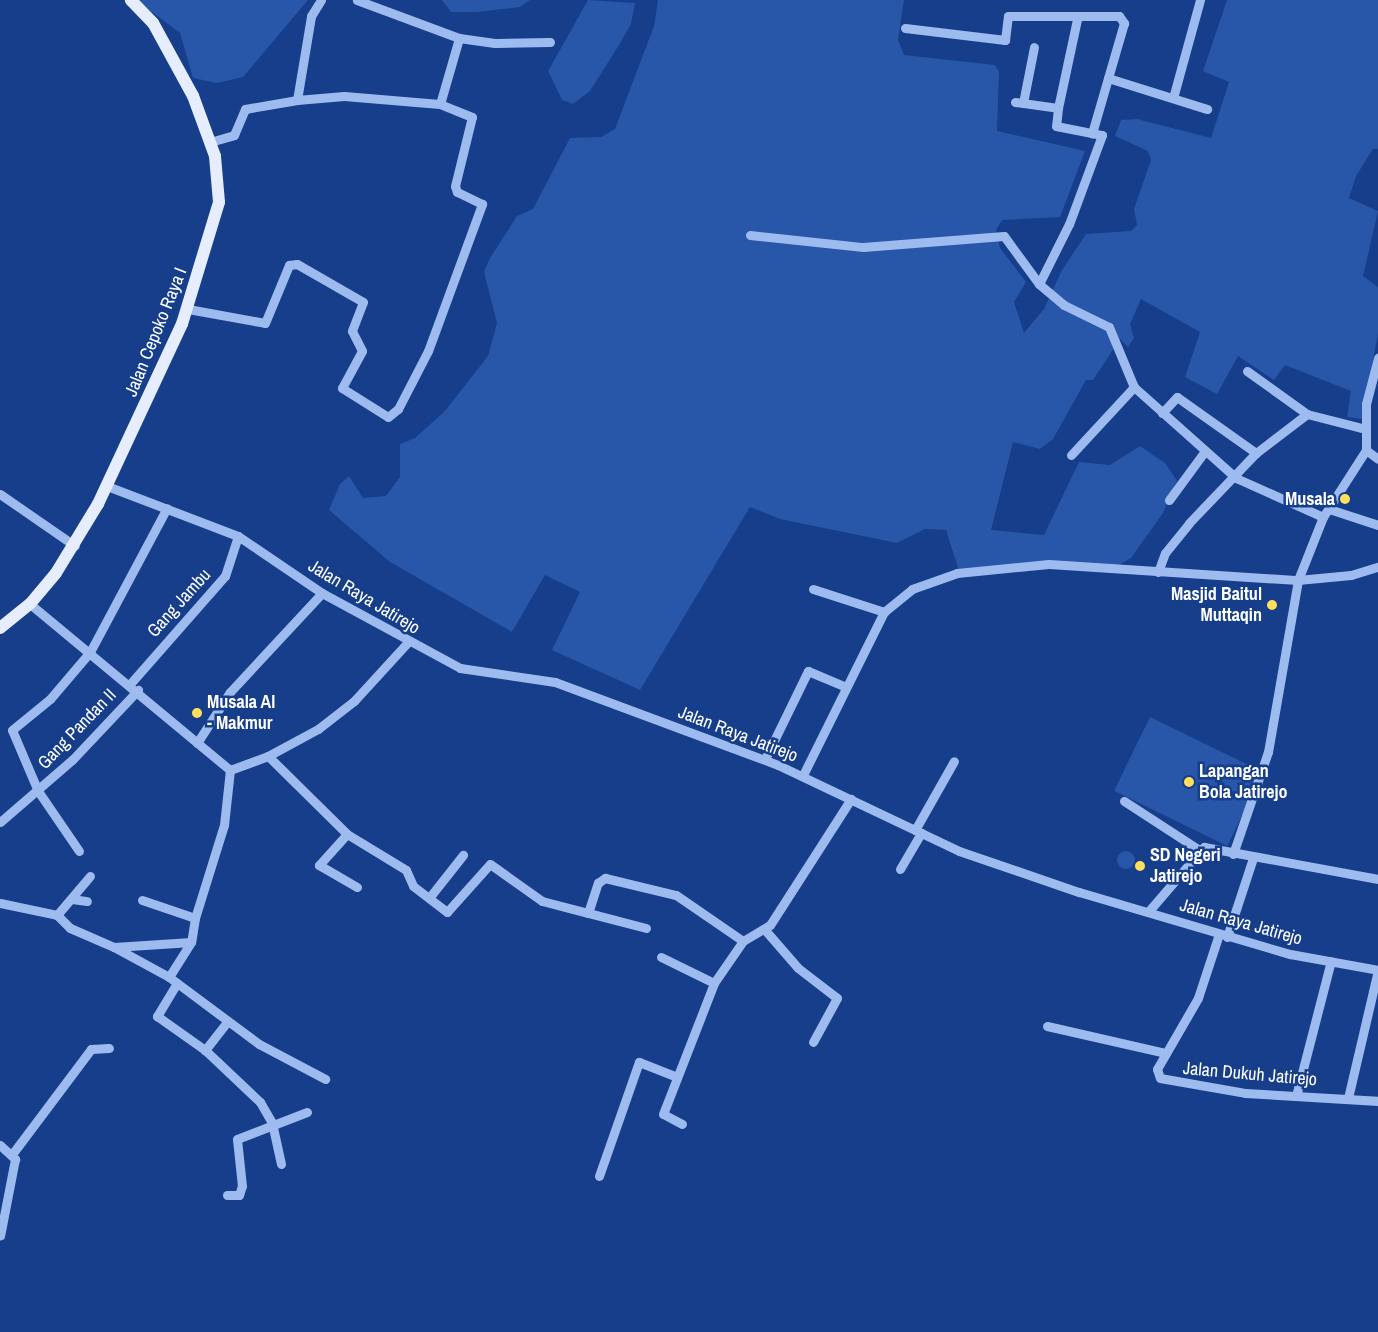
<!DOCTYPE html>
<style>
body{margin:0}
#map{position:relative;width:1378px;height:1332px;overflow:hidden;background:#163e8a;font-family:"Archivo Narrow",sans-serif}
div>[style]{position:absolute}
.green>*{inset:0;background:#2856a9;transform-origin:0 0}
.round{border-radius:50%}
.minor>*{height:9px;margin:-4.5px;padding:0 4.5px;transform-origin:4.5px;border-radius:4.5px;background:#9ebbef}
.major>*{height:12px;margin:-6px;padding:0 6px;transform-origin:6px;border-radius:6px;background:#e6edff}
.dots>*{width:14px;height:14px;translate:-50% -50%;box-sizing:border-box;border:2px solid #163e8a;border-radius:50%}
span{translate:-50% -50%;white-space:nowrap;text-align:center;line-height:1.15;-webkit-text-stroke:5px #163e8a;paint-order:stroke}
.street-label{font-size:18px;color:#fff}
.poi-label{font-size:18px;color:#fff;font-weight:700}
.right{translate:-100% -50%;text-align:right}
.left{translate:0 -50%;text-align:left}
</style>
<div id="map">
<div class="green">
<div style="clip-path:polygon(136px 0,308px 0,243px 77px,217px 83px,193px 78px,180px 33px)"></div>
<div style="clip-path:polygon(442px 0,530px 0,520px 7px,477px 12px,451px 12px)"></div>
<div style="clip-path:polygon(588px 0,635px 3px,631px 24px,619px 45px,590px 91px,573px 104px,562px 100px,548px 71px)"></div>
<div style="clip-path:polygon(658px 0,904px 0,898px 40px,904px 55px,995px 65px,999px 72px,997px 131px,1085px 151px,1060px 217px,1002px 220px,996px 230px,1000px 248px,1026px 282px,1014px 302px,1024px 333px,1044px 309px,1062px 270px,1086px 234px,1131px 231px,1137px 225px,1134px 209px,1151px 160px,1148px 151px,1115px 136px,1121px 120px,1137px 119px,1211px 138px,1229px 82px,1203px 71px,1227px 0,1378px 0,1378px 149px,1373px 149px,1356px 176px,1349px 198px,1378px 211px,1363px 276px,1378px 287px,1378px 334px,1362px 419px,1347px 417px,1351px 391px,1285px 365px,1274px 380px,1238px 356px,1217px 394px,1185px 377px,1200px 332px,1141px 299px,1130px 324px,1134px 338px,1128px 347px,1120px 339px,1093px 380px,1086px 380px,1053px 439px,1040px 449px,1013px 442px,991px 530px,1044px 535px,1079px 462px,1110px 465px,1140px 446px,1166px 464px,1177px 481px,1163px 513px,1131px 558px,1117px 566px,1043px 561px,960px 574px,946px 530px,925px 529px,897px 543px,780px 519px,750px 507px,640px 690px,552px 650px,580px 592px,545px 575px,512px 632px,390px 562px,329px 510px,340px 484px,349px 476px,363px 498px,386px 496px,400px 477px,400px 444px,415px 438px,445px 411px,488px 356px,497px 323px,484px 272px,490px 258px,517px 216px,533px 209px,570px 138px,601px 137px,615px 129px,654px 26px)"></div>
<div style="left:1150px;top:717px;width:126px;height:82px;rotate:26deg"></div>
<div class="round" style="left:1117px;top:851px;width:18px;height:18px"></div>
</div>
<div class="minor">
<div style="left:905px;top:28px;width:101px;rotate:6.8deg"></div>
<div style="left:1005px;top:40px;width:24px;rotate:-83deg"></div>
<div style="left:1008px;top:16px;width:111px"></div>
<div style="left:1119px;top:16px;width:9px;rotate:54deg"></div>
<div style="left:1124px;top:23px;width:115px;rotate:106.2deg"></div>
<div style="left:459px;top:38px;width:36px;rotate:8deg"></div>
<div style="left:495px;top:43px;width:55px;rotate:-1deg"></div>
<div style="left:1108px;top:78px;width:104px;rotate:17.4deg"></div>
<div style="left:1173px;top:98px;width:102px;rotate:-74.6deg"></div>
<div style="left:297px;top:100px;width:47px;rotate:-4.9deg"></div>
<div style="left:344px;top:96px;width:96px;rotate:4.8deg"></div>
<div style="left:1015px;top:102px;width:43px;rotate:7.9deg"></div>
<div style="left:1058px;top:108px;width:18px;rotate:96deg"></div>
<div style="left:1056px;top:126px;width:47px;rotate:11.1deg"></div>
<div style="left:1102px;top:135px;width:95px;rotate:110.3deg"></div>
<div style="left:1069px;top:224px;width:67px;rotate:116.6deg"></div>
<div style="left:1023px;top:103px;width:57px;rotate:-78.9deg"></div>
<div style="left:1058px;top:108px;width:91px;rotate:-77.9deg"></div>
<div style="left:210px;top:142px;width:25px;rotate:-16deg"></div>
<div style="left:234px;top:135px;width:28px;rotate:-67deg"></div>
<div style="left:245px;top:109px;width:53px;rotate:-9.8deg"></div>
<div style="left:297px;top:100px;width:85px;rotate:-80.5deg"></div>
<div style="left:311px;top:16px;width:19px;rotate:-58deg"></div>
<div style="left:750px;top:235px;width:114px;rotate:6.1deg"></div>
<div style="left:863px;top:247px;width:141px;rotate:-4.5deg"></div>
<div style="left:1004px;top:236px;width:59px;rotate:53.9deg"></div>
<div style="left:1039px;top:284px;width:33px;rotate:40deg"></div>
<div style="left:1064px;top:305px;width:50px;rotate:26.1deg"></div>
<div style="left:1109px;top:327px;width:65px;rotate:67.4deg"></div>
<div style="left:188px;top:309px;width:78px;rotate:10.3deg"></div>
<div style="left:265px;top:323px;width:63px;rotate:-67.5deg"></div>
<div style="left:289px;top:265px;width:8px;rotate:-7deg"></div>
<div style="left:297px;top:264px;width:76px;rotate:29.9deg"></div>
<div style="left:363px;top:302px;width:31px;rotate:111deg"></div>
<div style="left:352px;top:331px;width:22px;rotate:63deg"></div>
<div style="left:362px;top:351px;width:42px;rotate:118.4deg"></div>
<div style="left:342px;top:388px;width:54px;rotate:32.2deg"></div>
<div style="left:388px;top:417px;width:13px;rotate:-39deg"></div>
<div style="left:398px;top:409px;width:65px;rotate:-62.7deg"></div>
<div style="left:428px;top:351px;width:157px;rotate:-69.8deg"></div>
<div style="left:482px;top:204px;width:28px;rotate:-154deg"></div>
<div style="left:457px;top:192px;width:6px;rotate:-108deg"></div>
<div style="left:455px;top:186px;width:71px;rotate:-76.2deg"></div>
<div style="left:472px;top:117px;width:35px;rotate:-158deg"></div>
<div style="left:440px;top:104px;width:69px;rotate:-73.9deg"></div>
<div style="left:459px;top:38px;width:109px;rotate:-159.6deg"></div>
<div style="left:1247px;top:371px;width:74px;rotate:35.6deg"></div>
<div style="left:1307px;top:414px;width:61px;rotate:14.3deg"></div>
<div style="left:1162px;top:413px;width:22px;rotate:-47deg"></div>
<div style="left:1177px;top:397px;width:97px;rotate:35.3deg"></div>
<div style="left:1366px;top:450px;width:15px;rotate:37deg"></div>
<div style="left:1071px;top:455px;width:93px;rotate:-47.2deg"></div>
<div style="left:1134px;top:387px;width:137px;rotate:41.7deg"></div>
<div style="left:1236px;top:478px;width:95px;rotate:24.1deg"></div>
<div style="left:107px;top:486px;width:140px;rotate:20.9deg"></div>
<div style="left:238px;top:536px;width:102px;rotate:34.2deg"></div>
<div style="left:322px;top:593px;width:157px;rotate:28.5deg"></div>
<div style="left:460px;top:668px;width:96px;rotate:8.4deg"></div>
<div style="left:555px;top:682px;width:238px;rotate:20.4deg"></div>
<div style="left:778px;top:765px;width:200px;rotate:25.4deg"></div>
<div style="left:959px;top:851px;width:127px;rotate:18.9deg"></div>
<div style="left:1079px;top:892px;width:220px;rotate:16.4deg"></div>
<div style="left:1290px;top:954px;width:89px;rotate:10.3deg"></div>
<div style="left:0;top:494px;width:91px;rotate:34.7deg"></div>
<div style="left:1169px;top:500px;width:61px;rotate:-53.7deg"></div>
<div style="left:1329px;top:509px;width:52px;rotate:18.1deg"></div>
<div style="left:1158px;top:572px;width:20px;rotate:-70deg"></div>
<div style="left:1165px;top:553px;width:38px;rotate:-51deg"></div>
<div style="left:1189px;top:523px;width:97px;rotate:-46.3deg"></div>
<div style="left:1256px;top:453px;width:64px;rotate:-37.4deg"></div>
<div style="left:813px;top:589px;width:75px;rotate:17.9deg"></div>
<div style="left:30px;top:604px;width:260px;rotate:39.7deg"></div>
<div style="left:230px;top:770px;width:40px;rotate:-20.2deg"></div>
<div style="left:268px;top:756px;width:57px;rotate:-28.4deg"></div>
<div style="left:318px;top:729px;width:46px;rotate:-37.9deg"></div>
<div style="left:354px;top:701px;width:80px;rotate:-47.5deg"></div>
<div style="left:130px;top:684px;width:144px;rotate:-48.7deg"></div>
<div style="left:225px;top:576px;width:42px;rotate:-72deg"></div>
<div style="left:197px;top:743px;width:61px;rotate:-57.1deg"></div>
<div style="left:230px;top:692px;width:135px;rotate:-47.1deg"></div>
<div style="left:268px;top:756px;width:111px;rotate:44.6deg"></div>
<div style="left:347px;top:834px;width:42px;rotate:132.1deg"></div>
<div style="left:319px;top:865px;width:44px;rotate:30.1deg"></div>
<div style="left:765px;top:759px;width:98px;rotate:-64deg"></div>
<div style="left:808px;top:671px;width:41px;rotate:22.8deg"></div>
<div style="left:803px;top:775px;width:182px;rotate:-63.6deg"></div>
<div style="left:884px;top:612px;width:36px;rotate:-39deg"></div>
<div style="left:912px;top:589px;width:48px;rotate:-19.6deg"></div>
<div style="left:957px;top:573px;width:92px;rotate:-5.6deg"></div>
<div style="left:1049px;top:564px;width:250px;rotate:3.7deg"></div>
<div style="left:1298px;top:580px;width:53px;rotate:-5.4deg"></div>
<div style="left:1351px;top:575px;width:28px;rotate:-17deg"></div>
<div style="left:1124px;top:801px;width:88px;rotate:33deg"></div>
<div style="left:0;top:822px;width:96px;rotate:-40.8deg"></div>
<div style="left:73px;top:759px;width:95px;rotate:-46.7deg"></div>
<div style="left:915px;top:830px;width:79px;rotate:-60.5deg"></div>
<div style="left:347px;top:834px;width:69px;rotate:31.4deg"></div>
<div style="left:406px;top:870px;width:17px;rotate:66deg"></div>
<div style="left:413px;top:886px;width:43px;rotate:37.4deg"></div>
<div style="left:447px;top:912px;width:64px;rotate:-48.1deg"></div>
<div style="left:490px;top:864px;width:64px;rotate:35.4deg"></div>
<div style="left:542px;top:901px;width:48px;rotate:14.6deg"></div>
<div style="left:79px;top:851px;width:73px;rotate:-124.3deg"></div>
<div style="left:38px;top:791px;width:66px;rotate:-113.1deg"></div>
<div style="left:12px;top:730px;width:49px;rotate:-39.2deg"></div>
<div style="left:50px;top:699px;width:62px;rotate:-49.6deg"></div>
<div style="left:90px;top:652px;width:163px;rotate:-61.9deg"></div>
<div style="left:1233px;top:854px;width:108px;rotate:-71.1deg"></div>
<div style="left:1268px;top:752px;width:175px;rotate:-80.1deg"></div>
<div style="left:1298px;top:580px;width:68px;rotate:-68.4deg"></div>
<div style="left:1323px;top:517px;width:80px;rotate:-57.3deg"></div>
<div style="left:1366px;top:450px;width:46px;rotate:-90deg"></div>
<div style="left:1366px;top:404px;width:48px;rotate:-75.4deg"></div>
<div style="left:900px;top:869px;width:42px;rotate:-59.7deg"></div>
<div style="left:429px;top:898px;width:55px;rotate:-51.7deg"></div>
<div style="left:72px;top:899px;width:15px;rotate:8deg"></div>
<div style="left:142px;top:900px;width:56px;rotate:18.8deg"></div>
<div style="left:195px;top:918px;width:97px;rotate:-72.7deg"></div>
<div style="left:224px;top:825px;width:55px;rotate:-83.8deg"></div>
<div style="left:0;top:903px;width:58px;rotate:11.9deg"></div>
<div style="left:57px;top:915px;width:18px;rotate:45deg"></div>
<div style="left:70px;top:928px;width:48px;rotate:23.4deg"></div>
<div style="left:1148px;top:912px;width:86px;rotate:-49.3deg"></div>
<div style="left:1204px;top:847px;width:177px;rotate:10.4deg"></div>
<div style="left:57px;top:915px;width:51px;rotate:-49.8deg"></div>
<div style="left:195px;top:918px;width:24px;rotate:99deg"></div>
<div style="left:191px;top:942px;width:77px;rotate:176.3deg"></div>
<div style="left:114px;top:947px;width:63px;rotate:28.6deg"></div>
<div style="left:169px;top:977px;width:112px;rotate:36.7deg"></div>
<div style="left:259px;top:1044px;width:75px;rotate:27.9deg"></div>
<div style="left:646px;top:928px;width:60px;rotate:-165.5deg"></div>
<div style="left:588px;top:913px;width:32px;rotate:-72deg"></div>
<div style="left:598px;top:883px;width:9px;rotate:-36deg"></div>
<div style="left:605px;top:878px;width:73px;rotate:13.5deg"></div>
<div style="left:676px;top:895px;width:81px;rotate:34.5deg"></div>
<div style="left:765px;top:930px;width:50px;rotate:49deg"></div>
<div style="left:798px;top:968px;width:49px;rotate:37.6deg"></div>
<div style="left:837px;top:998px;width:50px;rotate:118.6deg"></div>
<div style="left:1219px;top:934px;width:67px;rotate:108.2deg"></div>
<div style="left:1198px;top:998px;width:82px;rotate:120deg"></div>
<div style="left:1157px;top:1069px;width:9px;rotate:72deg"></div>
<div style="left:1160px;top:1078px;width:86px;rotate:10deg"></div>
<div style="left:1245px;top:1093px;width:133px;rotate:3.4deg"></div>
<div style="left:1227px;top:937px;width:83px;rotate:-71.8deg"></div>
<div style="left:661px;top:957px;width:59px;rotate:26.1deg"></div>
<div style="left:169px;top:977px;width:41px;rotate:-57.8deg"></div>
<div style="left:177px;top:983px;width:39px;rotate:121deg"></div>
<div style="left:157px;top:1016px;width:59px;rotate:35.3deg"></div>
<div style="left:227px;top:1022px;width:36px;rotate:128deg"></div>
<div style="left:205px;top:1050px;width:76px;rotate:43.4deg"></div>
<div style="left:260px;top:1102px;width:24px;rotate:60deg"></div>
<div style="left:272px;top:1123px;width:42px;rotate:77.6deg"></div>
<div style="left:1047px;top:1026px;width:122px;rotate:12.8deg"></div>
<div style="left:1296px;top:1096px;width:139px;rotate:-75.5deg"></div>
<div style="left:1348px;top:1098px;width:131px;rotate:-76.8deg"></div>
<div style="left:682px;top:1124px;width:21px;rotate:-152deg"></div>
<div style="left:663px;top:1114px;width:141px;rotate:-68.7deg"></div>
<div style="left:714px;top:983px;width:51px;rotate:-55.4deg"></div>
<div style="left:743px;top:941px;width:31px;rotate:-31deg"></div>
<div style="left:770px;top:925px;width:150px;rotate:-57.3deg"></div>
<div style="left:0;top:1145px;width:21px;rotate:43deg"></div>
<div style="left:15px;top:1159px;width:78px;rotate:101deg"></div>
<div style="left:13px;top:1153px;width:130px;rotate:-53.1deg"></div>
<div style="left:91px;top:1049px;width:18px;rotate:-3deg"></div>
<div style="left:599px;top:1176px;width:121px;rotate:-70.7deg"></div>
<div style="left:639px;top:1062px;width:41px;rotate:21.5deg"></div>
<div style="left:227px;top:1195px;width:12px"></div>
<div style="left:239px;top:1195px;width:9px;rotate:-72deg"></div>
<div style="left:242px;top:1186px;width:47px;rotate:-96.1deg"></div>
<div style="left:237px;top:1139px;width:75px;rotate:-21.1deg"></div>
</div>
<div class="major">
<div style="left:0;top:628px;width:38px;rotate:-39deg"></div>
<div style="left:30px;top:604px;width:40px;rotate:-50deg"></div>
<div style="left:56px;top:573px;width:81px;rotate:-58.7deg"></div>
<div style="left:98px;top:504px;width:199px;rotate:-65deg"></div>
<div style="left:182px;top:324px;width:127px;rotate:-73.1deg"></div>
<div style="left:219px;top:202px;width:46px;rotate:-95deg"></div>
<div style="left:215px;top:156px;width:64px;rotate:-110.1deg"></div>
<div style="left:193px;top:96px;width:83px;rotate:-118.7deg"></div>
<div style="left:153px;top:23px;width:32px;rotate:-134deg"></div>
</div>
<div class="dots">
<div style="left:1345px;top:499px;background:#ffdf5c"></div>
<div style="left:1272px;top:605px;background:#ffdf5c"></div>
<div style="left:197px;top:713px;background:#ffdf5c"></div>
<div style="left:1189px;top:782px;background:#ffdf5c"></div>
<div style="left:1140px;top:866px;background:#ffdf5c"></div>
</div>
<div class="street-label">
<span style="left:156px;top:332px;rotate:-68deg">Jalan Cepoko Raya I</span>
<span style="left:364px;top:597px;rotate:31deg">Jalan Raya Jatirejo</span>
<span style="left:179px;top:603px;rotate:-48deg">Gang Jambu</span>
<span style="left:77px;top:729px;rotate:-46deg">Gang Pandan II</span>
<span style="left:738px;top:734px;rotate:21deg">Jalan Raya Jatirejo</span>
<span style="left:1241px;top:922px;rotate:16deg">Jalan Raya Jatirejo</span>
<span style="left:1250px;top:1074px;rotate:5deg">Jalan Dukuh Jatirejo</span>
</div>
<div class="poi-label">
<span class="right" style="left:1335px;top:499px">Musala</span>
<span class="right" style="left:1262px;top:605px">Masjid Baitul<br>Muttaqin</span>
<span class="left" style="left:207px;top:713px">Musala Al<br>- Makmur</span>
<span class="left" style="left:1199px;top:782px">Lapangan<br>Bola Jatirejo</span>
<span class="left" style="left:1150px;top:866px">SD Negeri<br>Jatirejo</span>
</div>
</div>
